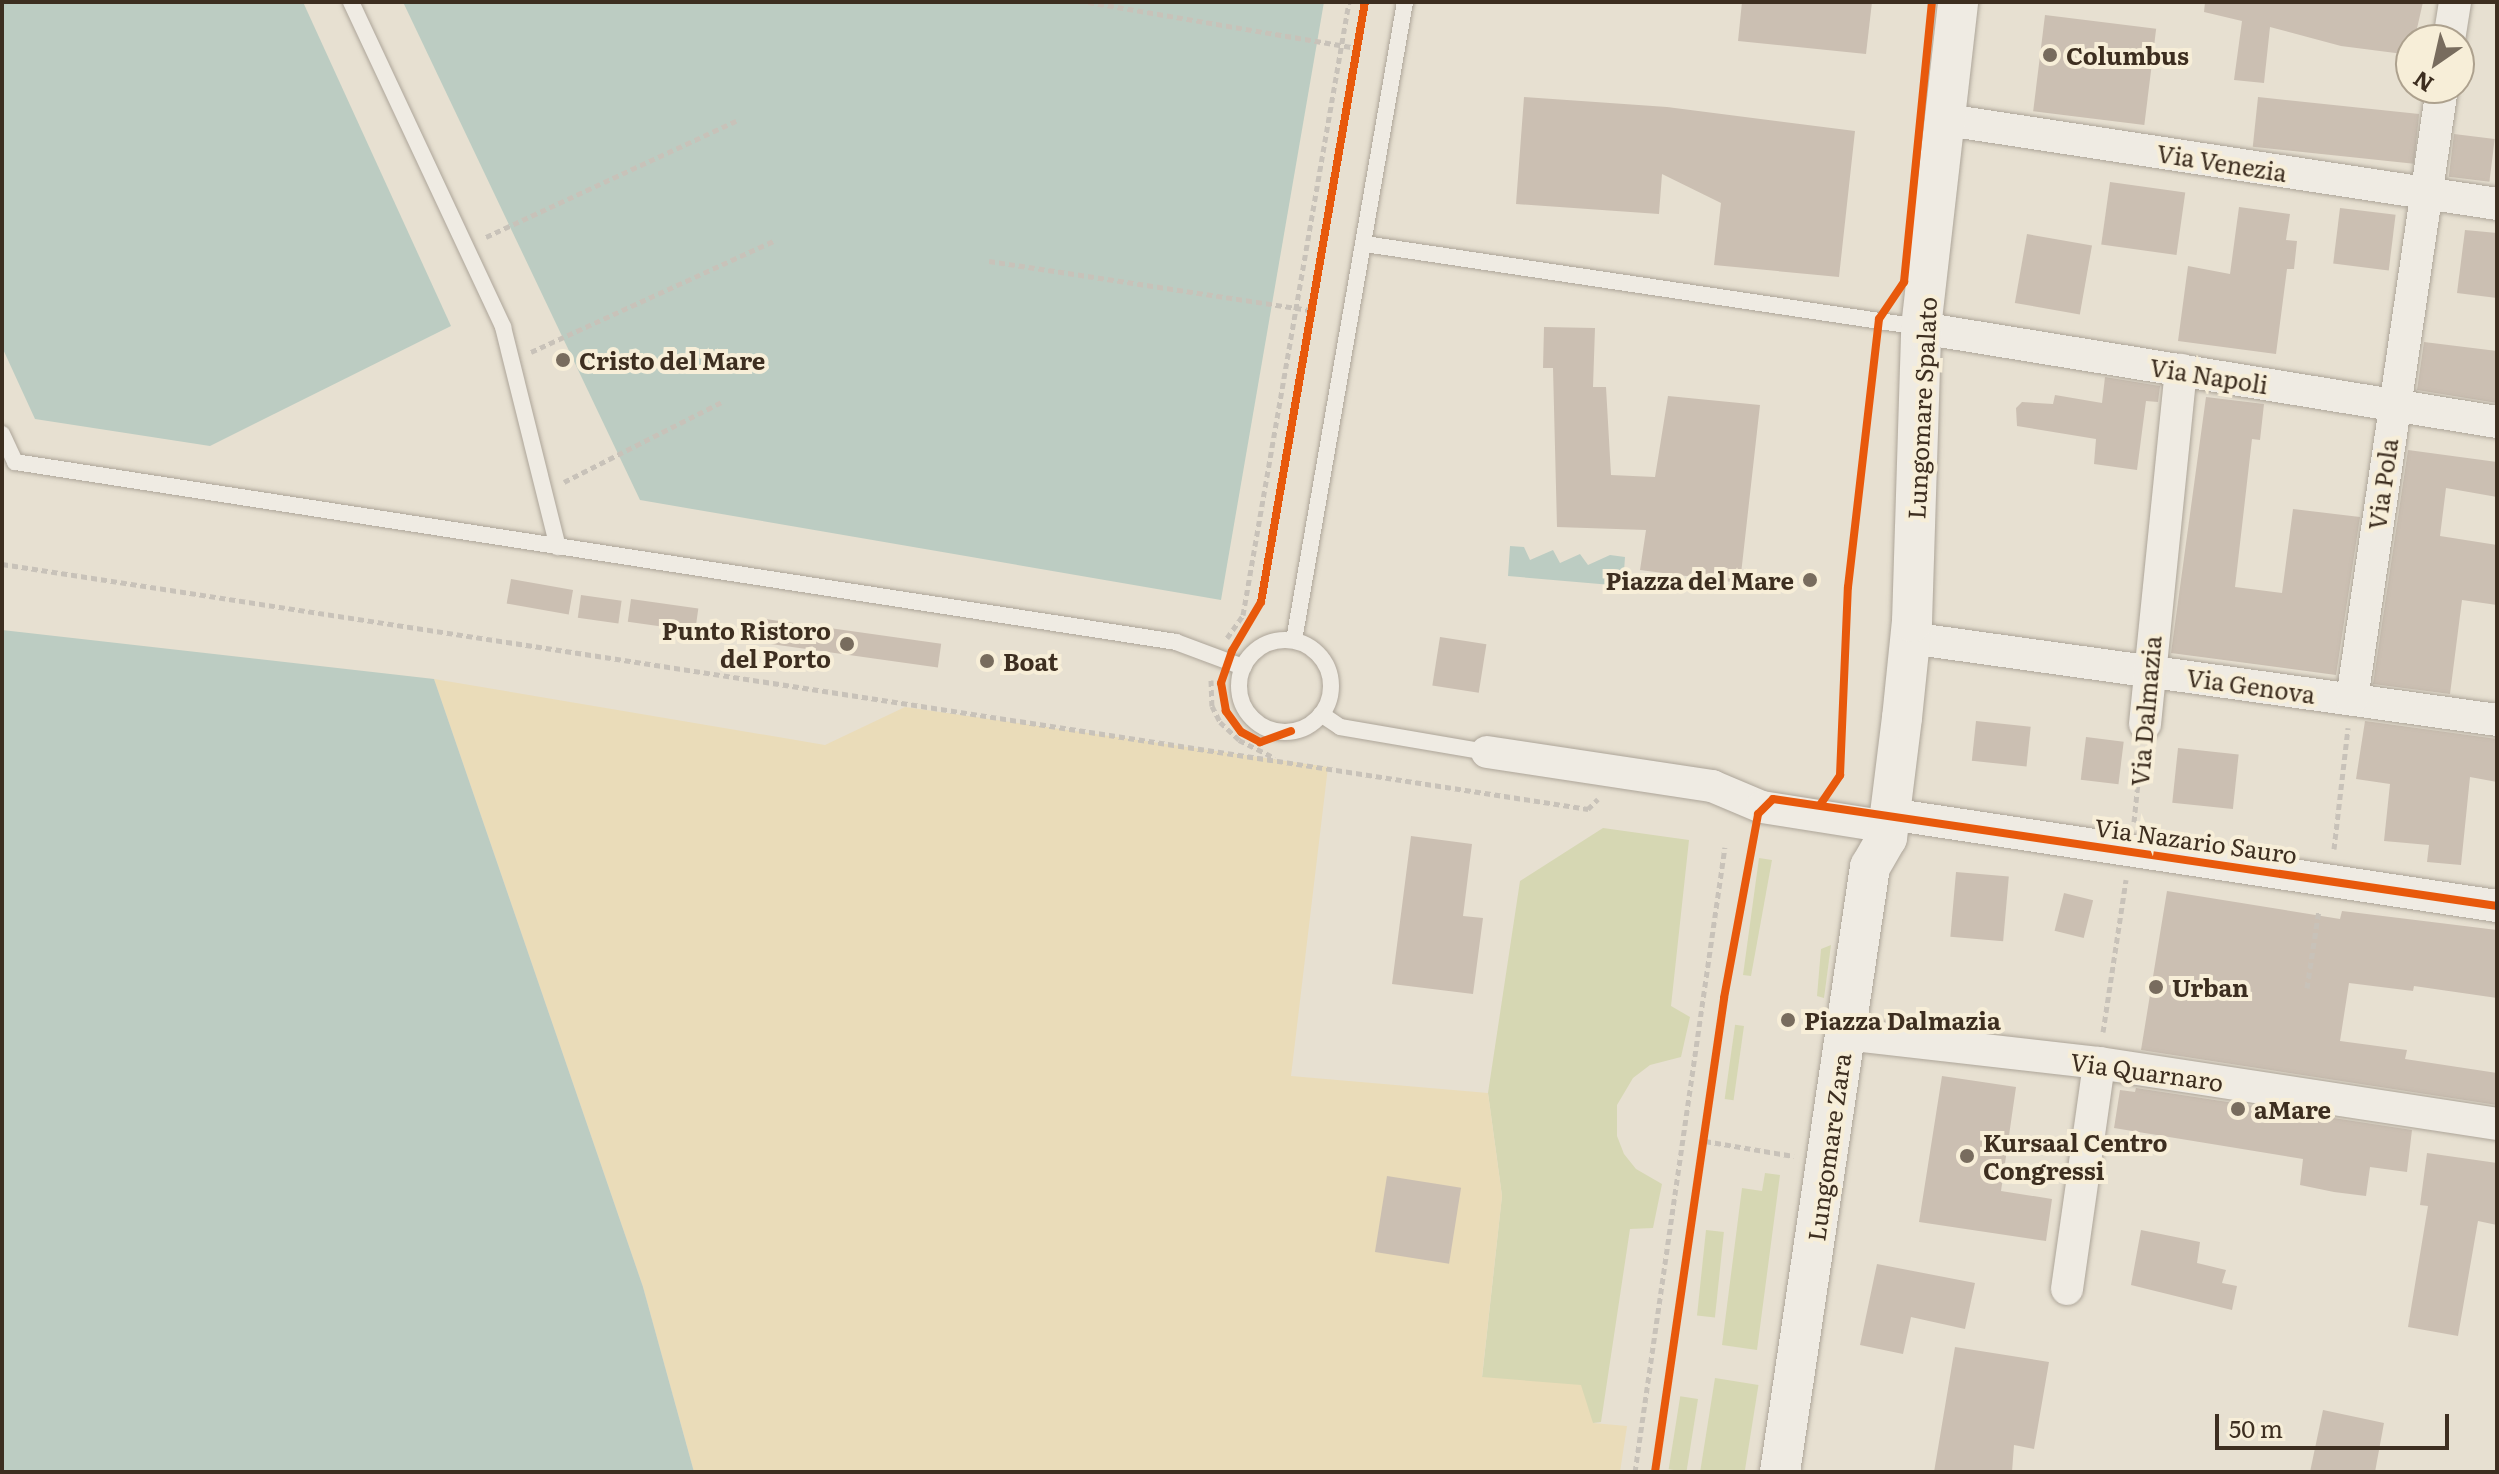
<!DOCTYPE html>
<style>
body{margin:0}
#map{position:relative;width:2499px;height:1474px;overflow:hidden;background:#e7e0d1;font-family:Literata,serif}
div>[style]{position:absolute}
.green>*{inset:0;background:#d6d7b3;transform-origin:0 0}
.sand>*{inset:0;background:#eadcb9}
.water>*{inset:0;background:#bcccc2}
.building>*{inset:0;background:#cbbfb2;transform-origin:0 0}
.path>*{height:5px;margin-top:-2.5px;transform-origin:0;background:repeating-linear-gradient(90deg,#c8c2b9 0 6px,transparent 0 10px)}
.roads{filter:drop-shadow(0 0 2px #ada599) drop-shadow(0 0 2px #ada599)}
.service>*{height:16px;margin:-8px;padding:0 8px;transform-origin:8px;border-radius:8px;background:#efebe3}
.service>.ring{margin:-8px;padding:0;box-sizing:content-box;background:none;border:16px solid #efebe3;border-radius:50%}
.minor>*{height:32px;margin:-16px;padding:0 16px;transform-origin:16px;border-radius:16px;background:#efebe3}
.tertiary>*{height:40px;margin:-20px;padding:0 20px;transform-origin:20px;border-radius:20px;background:#efebe3}
.cycleway>*{height:8px;margin:-4px;padding:0 4px;transform-origin:4px;border-radius:4px;background:#e8590c}
.dots>*{width:22px;height:22px;translate:-50% -50%;box-sizing:border-box;border:4px solid #f7eed8;border-radius:50%}
span{translate:-50% -50%;white-space:nowrap;text-align:center;line-height:1.15;-webkit-text-stroke:8px #f7eed8;paint-order:stroke}
.poi-label{font-size:24px;color:#3d2e20;font-weight:700}
.left{translate:0 -50%;text-align:left}
.right{translate:-100% -50%;text-align:right}
.street-label{font-size:24px;color:#3d2e20}
.frame{position:absolute;inset:0;border:4px solid #3d2e20;pointer-events:none}
.north{position:absolute;left:2395px;top:24px;width:80px;height:80px;box-sizing:border-box;background:#f7eed8;border:2px solid #ada18e;border-radius:50%;rotate:214deg;font-size:22px;font-weight:700;line-height:32px;text-align:center;color:#3d2e20}
.north::after{content:'';display:block;margin:auto;width:28px;height:36px;background:#786c5e;clip-path:polygon(50% 0,100% 100%,50% 72%,0 100%)}
.scale{position:absolute;left:2215px;top:1414px;width:234px;height:36px;box-sizing:border-box;border:4px solid #3d2e20;border-top:0;padding-left:10px;font-size:24px;line-height:28px;white-space:nowrap;color:#3d2e20;-webkit-text-stroke:6px #f7eed8;paint-order:stroke}
</style>
<div id="map">
<div class="green">
<div style="clip-path:polygon(1603px 828px,1689px 840px,1671px 1006px,1690px 1017px,1681px 1057px,1650px 1065px,1633px 1078px,1617px 1105px,1617px 1136px,1624px 1154px,1636px 1169px,1662px 1184px,1653px 1228px,1630px 1229px,1601px 1422px,1593px 1423px,1482px 1378px,1502px 1196px,1488px 1093px,1520px 881px)"></div>
<div style="clip-path:polygon(1759px 858px,1772px 860px,1751px 976px,1743px 975px)"></div>
<div style="clip-path:polygon(1831px 945px,1824px 998px,1817px 996px,1821px 949px)"></div>
<div style="left:1744px;top:1026px;width:75px;height:9px;rotate:98deg"></div>
<div style="clip-path:polygon(1765px 1173px,1780px 1175px,1757px 1350px,1722px 1345px,1742px 1188px,1762px 1191px)"></div>
<div style="left:1706px;top:1230px;width:18px;height:86px;rotate:6deg"></div>
<div style="left:1715px;top:1378px;width:44px;height:95px;rotate:9deg"></div>
<div style="left:1698px;top:1399px;width:74px;height:18px;rotate:99deg"></div>
</div>
<div class="sand">
<div style="clip-path:polygon(434px 679px,825px 745px,905px 707px,1328px 767px,1291px 1076px,1488px 1093px,1502px 1196px,1482px 1377px,1581px 1385px,1593px 1423px,1627px 1426px,1620px 1472px,694px 1472px,643px 1287px)"></div>
</div>
<div class="water">
<div style="clip-path:polygon(2px 2px,303px 2px,451px 326px,210px 446px,35px 419px,2px 347px)"></div>
<div style="clip-path:polygon(403px 2px,1324px 2px,1221px 600px,640px 500px)"></div>
<div style="clip-path:polygon(1510px 546px,1524px 547px,1530px 560px,1553px 550px,1560px 563px,1580px 554px,1588px 565px,1610px 555px,1625px 557px,1623px 586px,1508px 576px)"></div>
<div style="clip-path:polygon(2px 630px,434px 679px,643px 1287px,694px 1472px,2px 1472px)"></div>
</div>
<div class="building">
<div style="clip-path:polygon(1742px 2px,1872px 2px,1866px 54px,1738px 41px)"></div>
<div style="clip-path:polygon(2205px 2px,2423px 2px,2411px 55px,2341px 46px,2270px 27px,2264px 83px,2234px 80px,2242px 21px,2204px 12px)"></div>
<div style="left:2045px;top:15px;width:112px;height:97px;rotate:7deg"></div>
<div style="clip-path:polygon(1524px 97px,1667px 107px,1855px 131px,1839px 277px,1714px 265px,1721px 203px,1662px 174px,1659px 214px,1516px 204px)"></div>
<div style="left:2258px;top:97px;width:162px;height:50px;rotate:6deg"></div>
<div style="left:2454px;top:134px;width:41px;height:43px;rotate:7deg"></div>
<div style="left:2110px;top:182px;width:76px;height:63px;rotate:8deg"></div>
<div style="clip-path:polygon(2239px 207px,2290px 214px,2286px 240px,2297px 241px,2294px 269px,2287px 269px,2276px 354px,2178px 341px,2188px 266px,2230px 274px)"></div>
<div style="left:2340px;top:208px;width:56px;height:56px;rotate:7deg"></div>
<div style="clip-path:polygon(2465px 230px,2497px 233px,2497px 298px,2457px 293px)"></div>
<div style="left:2027px;top:234px;width:66px;height:70px;rotate:10deg"></div>
<div style="clip-path:polygon(1544px 327px,1595px 328px,1593px 387px,1606px 387px,1611px 475px,1655px 477px,1668px 396px,1760px 405px,1740px 583px,1640px 570px,1646px 530px,1557px 527px,1553px 368px,1543px 368px)"></div>
<div style="clip-path:polygon(2424px 342px,2497px 351px,2497px 403px,2417px 390px)"></div>
<div style="clip-path:polygon(2105px 377px,2160px 386px,2158px 402px,2146px 401px,2137px 470px,2094px 464px,2096px 439px,2017px 426px,2016px 408px,2022px 402px,2053px 404px,2055px 395px,2102px 403px)"></div>
<div style="clip-path:polygon(2206px 397px,2264px 404px,2260px 440px,2252px 439px,2235px 587px,2282px 593px,2293px 509px,2360px 517px,2336px 675px,2171px 653px)"></div>
<div style="clip-path:polygon(2408px 450px,2497px 462px,2497px 497px,2446px 488px,2440px 536px,2497px 545px,2497px 605px,2462px 600px,2450px 694px,2373px 684px)"></div>
<div style="left:511px;top:579px;width:63px;height:25px;rotate:10deg"></div>
<div style="left:581px;top:595px;width:41px;height:23px;rotate:8deg"></div>
<div style="left:631px;top:599px;width:68px;height:23px;rotate:8deg"></div>
<div style="left:758px;top:618px;width:185px;height:24px;rotate:8deg"></div>
<div style="left:1440px;top:637px;width:47px;height:49px;rotate:9deg"></div>
<div style="left:1976px;top:721px;width:55px;height:40px;rotate:6deg"></div>
<div style="clip-path:polygon(2365px 721px,2497px 739px,2497px 782px,2470px 777px,2461px 865px,2427px 862px,2429px 845px,2384px 841px,2390px 784px,2356px 779px)"></div>
<div style="left:2086px;top:737px;width:38px;height:43px;rotate:7deg"></div>
<div style="left:2178px;top:748px;width:61px;height:55px;rotate:6deg"></div>
<div style="clip-path:polygon(1411px 836px,1472px 844px,1463px 916px,1483px 918px,1473px 994px,1392px 984px)"></div>
<div style="left:1956px;top:872px;width:53px;height:65px;rotate:5deg"></div>
<div style="clip-path:polygon(2167px 891px,2340px 919px,2342px 911px,2497px 930px,2497px 998px,2414px 986px,2413px 991px,2349px 983px,2340px 1041px,2407px 1050px,2405px 1059px,2497px 1073px,2497px 1105px,2141px 1050px)"></div>
<div style="left:2064px;top:893px;width:30px;height:39px;rotate:14deg"></div>
<div style="clip-path:polygon(1942px 1076px,2016px 1087px,2001px 1191px,2052px 1199px,2046px 1241px,1919px 1222px)"></div>
<div style="clip-path:polygon(2136px 1088px,2412px 1130px,2407px 1172px,2370px 1167px,2366px 1196px,2334px 1192px,2300px 1185px,2303px 1159px,2114px 1128px,2120px 1090px,2135px 1092px)"></div>
<div style="clip-path:polygon(2427px 1153px,2497px 1163px,2497px 1225px,2478px 1221px,2458px 1336px,2408px 1327px,2428px 1206px,2420px 1205px)"></div>
<div style="left:1387px;top:1176px;width:75px;height:77px;rotate:9deg"></div>
<div style="clip-path:polygon(2141px 1230px,2200px 1242px,2197px 1263px,2226px 1270px,2222px 1283px,2237px 1286px,2232px 1310px,2131px 1285px)"></div>
<div style="clip-path:polygon(1877px 1264px,1975px 1283px,1965px 1329px,1911px 1317px,1903px 1354px,1860px 1345px)"></div>
<div style="clip-path:polygon(1955px 1347px,2049px 1362px,2034px 1449px,2014px 1445px,2012px 1472px,1934px 1472px)"></div>
<div style="clip-path:polygon(2323px 1410px,2384px 1423px,2375px 1472px,2310px 1472px)"></div>
</div>
<div class="path">
<div style="left:1088px;top:2px;width:273px;rotate:9.7deg"></div>
<div style="left:486px;top:237px;width:276px;rotate:-24.9deg"></div>
<div style="left:989px;top:261px;width:326px;rotate:8.7deg"></div>
<div style="left:531px;top:352px;width:267px;rotate:-24.6deg"></div>
<div style="left:564px;top:482px;width:179px;rotate:-26.9deg"></div>
<div style="left:2px;top:564px;width:1605px;rotate:8.78deg"></div>
<div style="left:1588px;top:809px;width:14px;rotate:-45deg"></div>
<div style="left:1227px;top:638px;width:28px;rotate:-55deg"></div>
<div style="left:1243px;top:615px;width:622px;rotate:-80.19deg"></div>
<div style="left:1211px;top:680px;width:26px;rotate:88deg"></div>
<div style="left:1212px;top:706px;width:18px;rotate:63deg"></div>
<div style="left:1220px;top:722px;width:26px;rotate:43deg"></div>
<div style="left:1239px;top:740px;width:40px;rotate:26.6deg"></div>
<div style="left:2134px;top:822px;width:69px;rotate:-84.2deg"></div>
<div style="left:2334px;top:849px;width:122px;rotate:-83.4deg"></div>
<div style="left:2307px;top:988px;width:79px;rotate:-81.3deg"></div>
<div style="left:2103px;top:1032px;width:154px;rotate:-81.4deg"></div>
<div style="left:1705px;top:1141px;width:90px;rotate:9.6deg"></div>
<div style="left:1635px;top:1472px;width:631px;rotate:-81.81deg"></div>
</div>
<div class="roads">
<div class="service">
<div style="left:351px;top:2px;width:359px;rotate:64.9deg"></div>
<div style="left:503px;top:327px;width:227px;rotate:76deg"></div>
<div style="left:1365px;top:244px;width:561px;rotate:8.51deg"></div>
<div style="left:2px;top:434px;width:31px;rotate:65deg"></div>
<div style="left:15px;top:462px;width:1175px;rotate:8.81deg"></div>
<div style="left:1176px;top:642px;width:72px;rotate:20.5deg"></div>
<div style="left:1294px;top:640px;width:648px;rotate:-80.13deg"></div>
<div class="ring" style="left:1239px;top:640px;width:76px;height:76px"></div>
<div style="left:1321px;top:714px;width:23px;rotate:34deg"></div>
<div style="left:1340px;top:727px;width:149px;rotate:9.7deg"></div>
</div>
<div class="minor">
<div style="left:2449px;top:40px;width:38px;rotate:-81deg"></div>
<div style="left:1947px;top:120px;width:556px;rotate:8.68deg"></div>
<div style="left:1921px;top:328px;width:584px;rotate:9.27deg"></div>
<div style="left:1910px;top:638px;width:593px;rotate:7.95deg"></div>
<div style="left:2352px;top:699px;width:618px;rotate:-81.62deg"></div>
<div style="left:2145px;top:724px;width:356px;rotate:-84.2deg"></div>
<div style="left:1487px;top:752px;width:228px;rotate:8.6deg"></div>
<div style="left:1712px;top:786px;width:54px;rotate:22.8deg"></div>
<div style="left:1762px;top:807px;width:128px;rotate:9deg"></div>
<div style="left:1890px;top:814px;width:614px;rotate:8.62deg"></div>
<div style="left:1844px;top:1034px;width:257px;rotate:6.5deg"></div>
<div style="left:2099px;top:1063px;width:403px;rotate:8.7deg"></div>
<div style="left:2067px;top:1289px;width:228px;rotate:-81.9deg"></div>
</div>
<div class="tertiary">
<div style="left:1780px;top:1472px;width:612px;rotate:-81.54deg"></div>
<div style="left:1870px;top:867px;width:34px;rotate:-60deg"></div>
<div style="left:1887px;top:838px;width:121px;rotate:-82.9deg"></div>
<div style="left:1902px;top:718px;width:97px;rotate:-84.1deg"></div>
<div style="left:1912px;top:622px;width:294px;rotate:-88.2deg"></div>
<div style="left:1921px;top:328px;width:328px;rotate:-83.5deg"></div>
</div>
</div>
<div class="cycleway">
<div style="left:1291px;top:731px;width:33px;rotate:160deg"></div>
<div style="left:1260px;top:742px;width:21px;rotate:-152deg"></div>
<div style="left:1241px;top:732px;width:26px;rotate:-126deg"></div>
<div style="left:1226px;top:711px;width:28px;rotate:-100deg"></div>
<div style="left:1221px;top:683px;width:34px;rotate:-71deg"></div>
<div style="left:1232px;top:651px;width:57px;rotate:-59.4deg"></div>
<div style="left:1261px;top:602px;width:609px;rotate:-80.17deg"></div>
<div style="left:1820px;top:805px;width:36px;rotate:-56deg"></div>
<div style="left:1840px;top:775px;width:188px;rotate:-87.6deg"></div>
<div style="left:1848px;top:587px;width:270px;rotate:-83.4deg"></div>
<div style="left:1879px;top:319px;width:45px;rotate:-56deg"></div>
<div style="left:1904px;top:282px;width:281px;rotate:-84.3deg"></div>
<div style="left:1655px;top:1472px;width:479px;rotate:-81.7deg"></div>
<div style="left:1724px;top:998px;width:187px;rotate:-79.5deg"></div>
<div style="left:1758px;top:814px;width:21px;rotate:-45deg"></div>
<div style="left:1773px;top:799px;width:732px;rotate:8.41deg"></div>
</div>
<div class="dots">
<div style="left:2050px;top:55px;background:#786c5e"></div>
<div style="left:563px;top:360px;background:#786c5e"></div>
<div style="left:1810px;top:580px;background:#786c5e"></div>
<div style="left:847px;top:644px;background:#786c5e"></div>
<div style="left:987px;top:661px;background:#786c5e"></div>
<div style="left:2156px;top:987px;background:#786c5e"></div>
<div style="left:1788px;top:1020px;background:#786c5e"></div>
<div style="left:2238px;top:1109px;background:#786c5e"></div>
<div style="left:1967px;top:1156px;background:#786c5e"></div>
</div>
<div class="poi-label">
<span class="left" style="left:2066px;top:55px">Columbus</span>
<span class="left" style="left:579px;top:360px">Cristo del Mare</span>
<span class="right" style="left:1794px;top:580px">Piazza del Mare</span>
<span class="right" style="left:831px;top:644px">Punto Ristoro<br>del Porto</span>
<span class="left" style="left:1003px;top:661px">Boat</span>
<span class="left" style="left:2172px;top:987px">Urban</span>
<span class="left" style="left:1804px;top:1020px">Piazza Dalmazia</span>
<span class="left" style="left:2254px;top:1109px">aMare</span>
<span class="left" style="left:1983px;top:1156px">Kursaal Centro<br>Congressi</span>
</div>
<div class="street-label">
<span style="left:2222px;top:162px;rotate:9deg">Via Venezia</span>
<span style="left:2209px;top:375px;rotate:9deg">Via Napoli</span>
<span style="left:1921px;top:408px;rotate:-87deg">Lungomare Spalato</span>
<span style="left:2382px;top:484px;rotate:-82deg">Via Pola</span>
<span style="left:2251px;top:685px;rotate:8deg">Via Genova</span>
<span style="left:2145px;top:711px;rotate:-85deg">Via Dalmazia</span>
<span style="left:2196px;top:840px;rotate:8deg">Via Nazario Sauro</span>
<span style="left:2147px;top:1071px;rotate:8deg">Via Quarnaro</span>
<span style="left:1828px;top:1147px;rotate:-82deg">Lungomare Zara</span>
</div>
<div class="frame"></div>
<div class="north">N</div>
<div class="scale">50 m</div>
</div>
